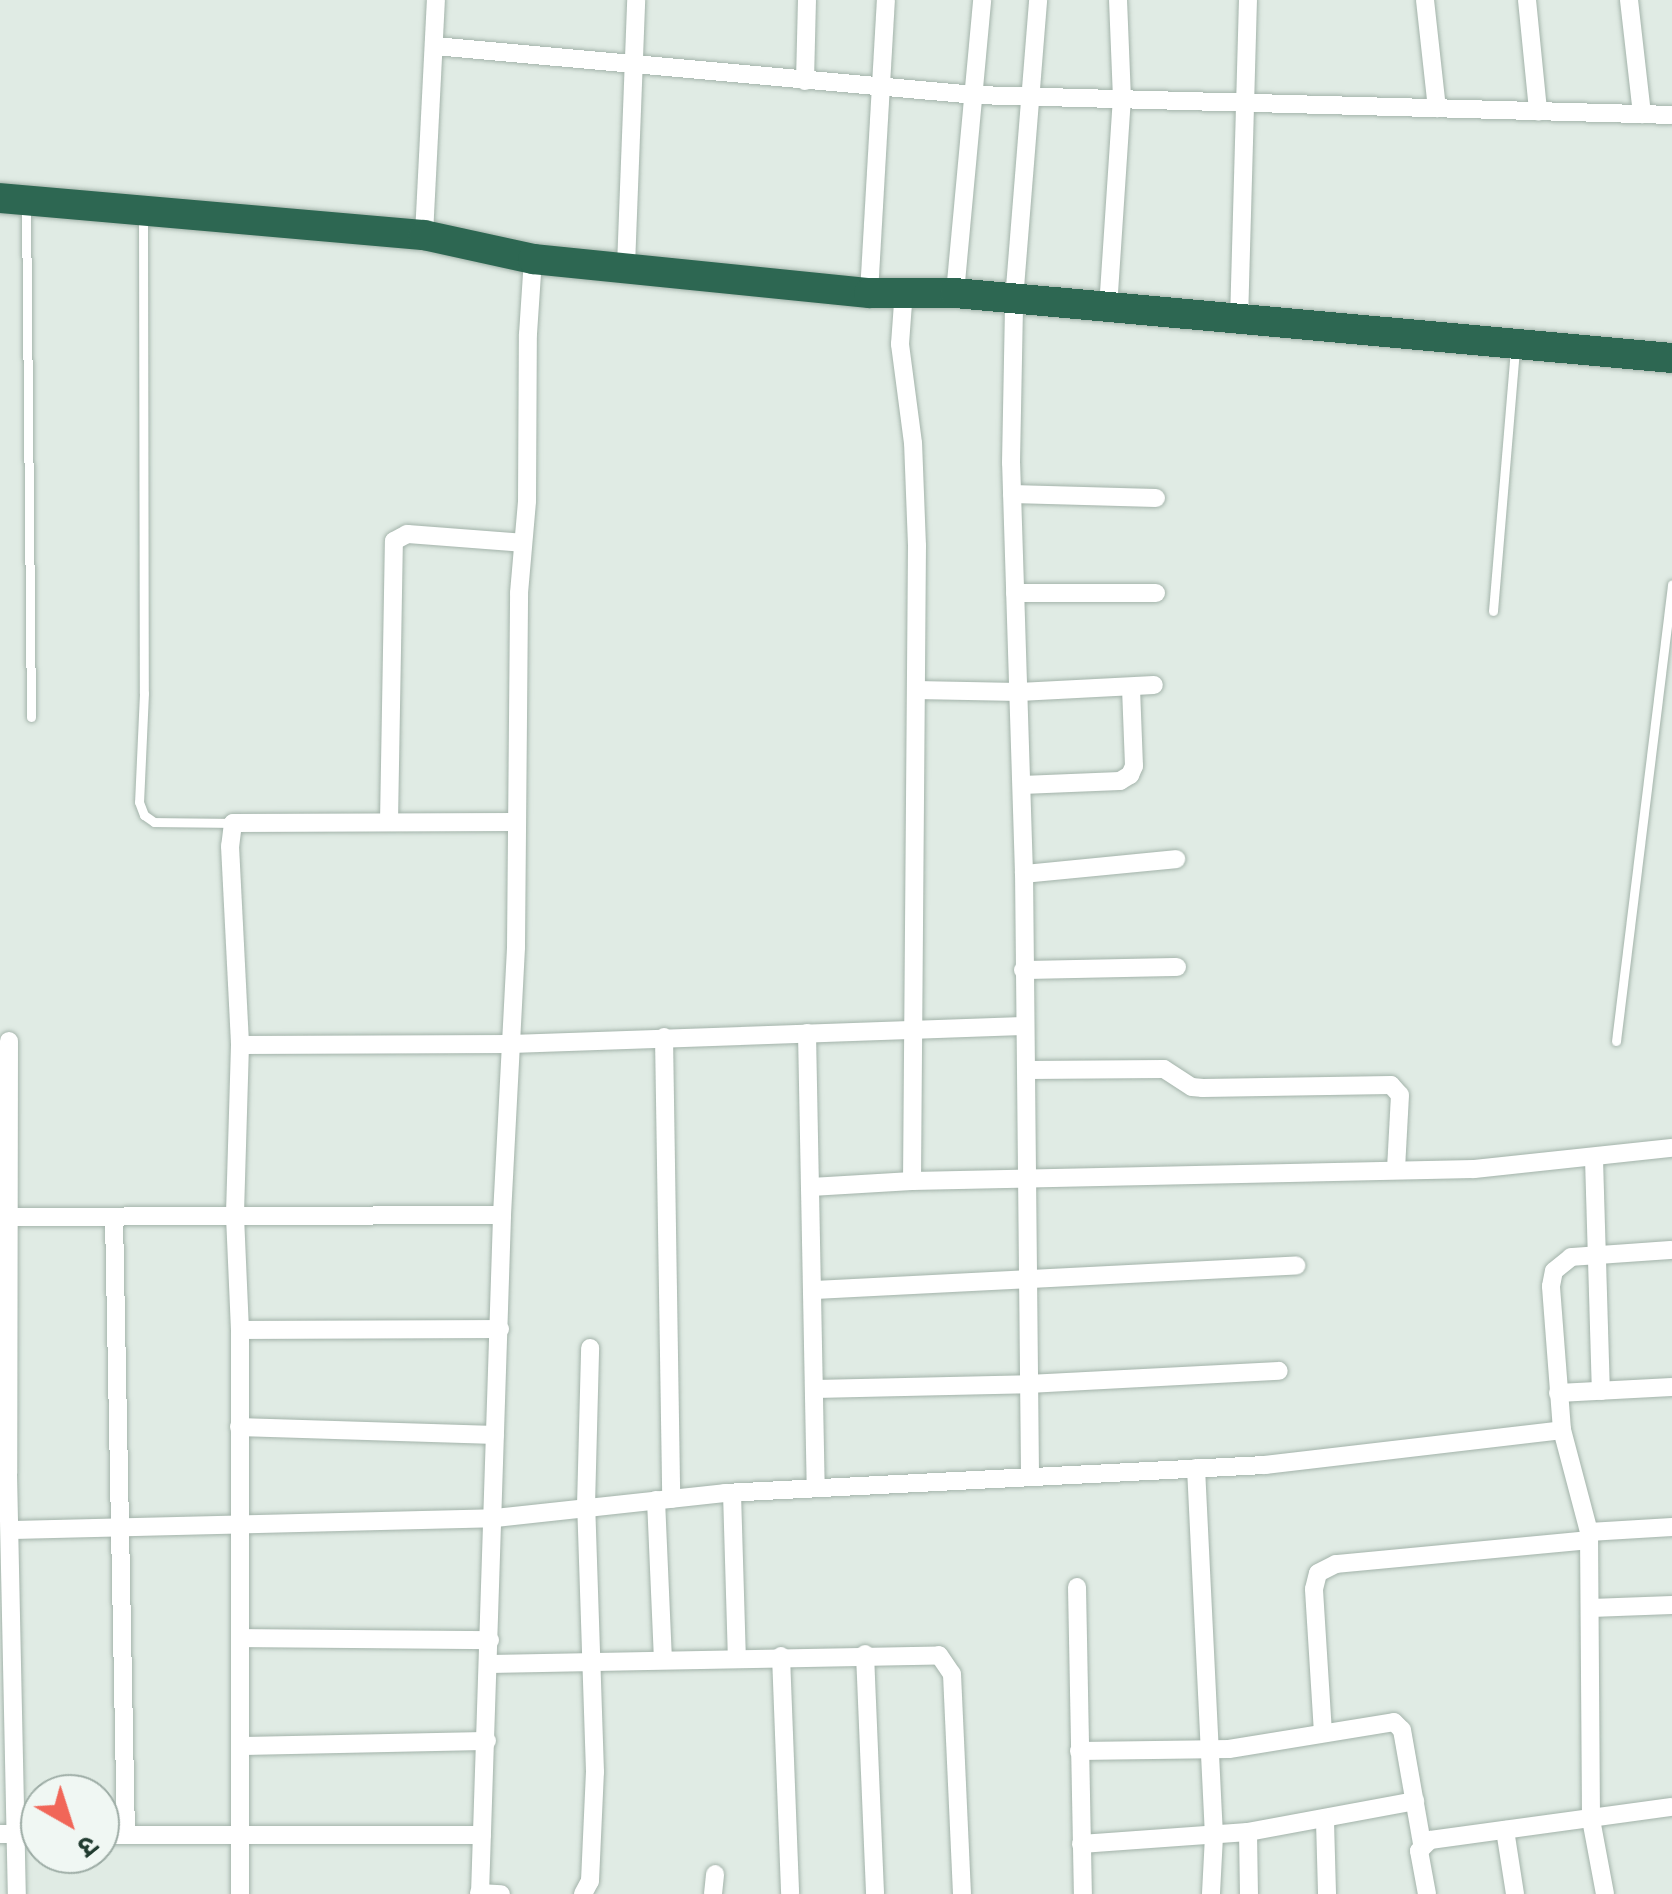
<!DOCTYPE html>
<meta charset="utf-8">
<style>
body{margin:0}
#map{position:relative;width:1672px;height:1894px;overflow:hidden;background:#e0ebe4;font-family:Raleway,"Noto Sans Devanagari",sans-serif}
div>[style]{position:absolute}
.roads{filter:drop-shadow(0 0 2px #a3b3aa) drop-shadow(0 0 2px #a3b3aa)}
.lane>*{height:9px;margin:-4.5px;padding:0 4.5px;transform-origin:4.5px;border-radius:4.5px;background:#fff}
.street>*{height:18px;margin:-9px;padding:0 9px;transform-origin:9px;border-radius:9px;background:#fff}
.highway>*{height:30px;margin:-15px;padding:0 15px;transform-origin:15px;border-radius:15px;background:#2d6752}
span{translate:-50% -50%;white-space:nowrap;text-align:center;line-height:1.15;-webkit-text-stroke:8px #f0f7f3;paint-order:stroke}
.north{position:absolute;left:20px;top:1774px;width:100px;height:100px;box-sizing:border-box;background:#f0f7f3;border:2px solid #9daca5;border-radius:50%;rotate:141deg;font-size:28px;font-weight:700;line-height:40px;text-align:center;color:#213b30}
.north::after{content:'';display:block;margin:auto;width:35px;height:45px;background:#f16658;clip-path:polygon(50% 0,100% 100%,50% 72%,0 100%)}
</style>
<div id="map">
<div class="roads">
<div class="lane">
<div style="left:26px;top:205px;width:512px;rotate:89.44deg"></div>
<div style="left:143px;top:214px;width:479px;rotate:89.9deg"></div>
<div style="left:144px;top:693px;width:109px;rotate:92.6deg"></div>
<div style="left:139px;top:802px;width:14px;rotate:69deg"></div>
<div style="left:144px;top:815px;width:12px;rotate:35deg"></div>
<div style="left:154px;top:822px;width:79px;rotate:0.7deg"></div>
<div style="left:1493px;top:611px;width:262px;rotate:-85.2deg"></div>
<div style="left:1616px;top:1041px;width:460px;rotate:-83deg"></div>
</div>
<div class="street">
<div style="left:1425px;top:0;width:109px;rotate:83.7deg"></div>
<div style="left:1527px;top:0;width:112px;rotate:84.3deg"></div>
<div style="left:1629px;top:0;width:115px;rotate:83.5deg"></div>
<div style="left:435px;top:46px;width:542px;rotate:5.18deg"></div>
<div style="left:975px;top:95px;width:697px;rotate:1.64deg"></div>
<div style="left:805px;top:81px;width:81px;rotate:-88.6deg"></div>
<div style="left:424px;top:235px;width:235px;rotate:-87.1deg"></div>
<div style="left:626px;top:266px;width:266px;rotate:-87.8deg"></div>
<div style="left:869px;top:293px;width:293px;rotate:-86.7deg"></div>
<div style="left:955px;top:293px;width:294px;rotate:-84.7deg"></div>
<div style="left:1108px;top:308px;width:209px;rotate:-86.2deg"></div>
<div style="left:1122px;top:99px;width:99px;rotate:-92.3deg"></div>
<div style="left:1239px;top:321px;width:321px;rotate:-88.4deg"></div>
<div style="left:1012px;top:494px;width:144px;rotate:1.6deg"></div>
<div style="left:1015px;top:593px;width:141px"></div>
<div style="left:916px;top:690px;width:103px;rotate:1.1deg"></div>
<div style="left:1019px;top:692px;width:135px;rotate:-3deg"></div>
<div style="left:1022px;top:785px;width:98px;rotate:-2.3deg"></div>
<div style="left:1120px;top:781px;width:12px;rotate:-31deg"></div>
<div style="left:1130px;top:775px;width:10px;rotate:-66deg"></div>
<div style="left:1134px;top:766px;width:79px;rotate:-92.2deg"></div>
<div style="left:389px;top:822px;width:281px;rotate:-89deg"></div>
<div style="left:394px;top:541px;width:15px;rotate:-28deg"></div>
<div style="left:407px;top:534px;width:116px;rotate:4.4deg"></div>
<div style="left:516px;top:822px;width:283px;rotate:179.8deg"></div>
<div style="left:233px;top:823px;width:23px;rotate:97deg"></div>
<div style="left:230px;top:846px;width:199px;rotate:87.1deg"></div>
<div style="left:240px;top:1045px;width:271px;rotate:-0.2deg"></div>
<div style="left:511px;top:1044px;width:512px;rotate:-2.01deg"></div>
<div style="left:1024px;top:874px;width:153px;rotate:-5.6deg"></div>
<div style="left:1023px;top:970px;width:154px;rotate:-1.1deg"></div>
<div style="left:807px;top:1033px;width:455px;rotate:88.9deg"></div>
<div style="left:664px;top:1037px;width:462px;rotate:89.1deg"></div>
<div style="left:9px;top:1041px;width:432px;rotate:90.1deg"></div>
<div style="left:8px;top:1473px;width:421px;rotate:88.8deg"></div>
<div style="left:240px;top:1045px;width:171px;rotate:91.7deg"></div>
<div style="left:235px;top:1216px;width:114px;rotate:87.5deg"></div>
<div style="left:240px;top:1330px;width:564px;rotate:90deg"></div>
<div style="left:1027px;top:1070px;width:137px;rotate:-0.4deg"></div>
<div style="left:1164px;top:1069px;width:33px;rotate:33deg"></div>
<div style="left:1192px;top:1087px;width:11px;rotate:5deg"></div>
<div style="left:1203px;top:1088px;width:188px;rotate:-0.9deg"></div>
<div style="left:1391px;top:1085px;width:13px;rotate:48deg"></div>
<div style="left:1400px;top:1095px;width:75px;rotate:93.1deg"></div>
<div style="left:1594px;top:1159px;width:232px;rotate:88.3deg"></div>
<div style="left:912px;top:1181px;width:562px;rotate:-1.22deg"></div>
<div style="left:1474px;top:1169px;width:199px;rotate:-6.1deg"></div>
<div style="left:811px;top:1187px;width:101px;rotate:-3.4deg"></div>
<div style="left:912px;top:1181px;width:635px;rotate:-89.55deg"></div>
<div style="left:917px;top:546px;width:103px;rotate:-92.2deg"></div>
<div style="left:913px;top:443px;width:100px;rotate:-97.5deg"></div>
<div style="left:900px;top:344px;width:55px;rotate:-85.8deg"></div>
<div style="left:0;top:1217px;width:502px;rotate:-0.23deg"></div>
<div style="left:114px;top:1217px;width:618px;rotate:88.89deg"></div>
<div style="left:814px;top:1290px;width:483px;rotate:-2.9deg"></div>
<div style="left:240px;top:1330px;width:260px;rotate:-0.2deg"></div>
<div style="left:815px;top:1389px;width:213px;rotate:-1.3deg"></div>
<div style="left:1028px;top:1384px;width:251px;rotate:-3deg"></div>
<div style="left:1558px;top:1393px;width:114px;rotate:-3deg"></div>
<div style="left:239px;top:1427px;width:256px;rotate:1.8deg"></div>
<div style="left:1196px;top:1468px;width:368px;rotate:87.2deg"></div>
<div style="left:1214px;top:1836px;width:58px;rotate:93deg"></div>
<div style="left:1030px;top:1474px;width:600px;rotate:-90.57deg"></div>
<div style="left:1024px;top:874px;width:411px;rotate:-91.8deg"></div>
<div style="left:1011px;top:463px;width:163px;rotate:-88.9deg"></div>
<div style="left:1014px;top:300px;width:301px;rotate:-85.4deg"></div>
<div style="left:732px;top:1493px;width:165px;rotate:88.3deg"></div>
<div style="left:656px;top:1500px;width:160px;rotate:87.5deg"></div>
<div style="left:12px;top:1530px;width:483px;rotate:-1.4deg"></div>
<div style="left:495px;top:1518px;width:231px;rotate:-6.2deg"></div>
<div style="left:725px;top:1493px;width:541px;rotate:-2.97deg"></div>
<div style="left:1265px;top:1465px;width:299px;rotate:-6.7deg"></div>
<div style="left:1589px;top:1532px;width:83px;rotate:-3.4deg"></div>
<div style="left:1077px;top:1587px;width:307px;rotate:88.9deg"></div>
<div style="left:1591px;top:1608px;width:81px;rotate:-2.1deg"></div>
<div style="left:241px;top:1638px;width:249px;rotate:0.5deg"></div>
<div style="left:865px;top:1654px;width:240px;rotate:87.6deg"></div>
<div style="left:781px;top:1656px;width:238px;rotate:87.8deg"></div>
<div style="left:490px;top:1664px;width:449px;rotate:-1.1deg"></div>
<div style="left:939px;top:1655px;width:23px;rotate:56deg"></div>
<div style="left:952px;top:1674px;width:220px;rotate:87.4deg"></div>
<div style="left:1323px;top:1733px;width:144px;rotate:-93.6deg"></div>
<div style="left:1314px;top:1589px;width:16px;rotate:-76deg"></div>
<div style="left:1318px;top:1573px;width:20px;rotate:-27deg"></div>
<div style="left:1336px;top:1564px;width:254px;rotate:-5.4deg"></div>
<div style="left:241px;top:1746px;width:246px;rotate:-1.2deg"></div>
<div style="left:1079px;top:1751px;width:150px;rotate:-0.8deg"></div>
<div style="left:1229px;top:1749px;width:167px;rotate:-9.3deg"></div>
<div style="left:1394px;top:1722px;width:11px;rotate:45deg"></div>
<div style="left:1402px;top:1730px;width:116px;rotate:80deg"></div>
<div style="left:1325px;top:1821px;width:73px;rotate:88.4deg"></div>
<div style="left:1505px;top:1830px;width:65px;rotate:81.1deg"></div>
<div style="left:1248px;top:1832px;width:62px;rotate:89.1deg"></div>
<div style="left:0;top:1834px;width:40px"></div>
<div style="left:100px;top:1835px;width:382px"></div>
<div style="left:1081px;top:1844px;width:167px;rotate:-4.1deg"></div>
<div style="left:1248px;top:1832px;width:170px;rotate:-10.5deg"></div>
<div style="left:479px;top:1893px;width:22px;rotate:3deg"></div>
<div style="left:480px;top:1894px;width:679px;rotate:-88.14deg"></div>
<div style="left:502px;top:1215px;width:268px;rotate:-87deg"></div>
<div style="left:516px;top:947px;width:354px;rotate:-89.5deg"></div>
<div style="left:519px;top:593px;width:92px;rotate:-85deg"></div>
<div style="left:527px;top:501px;width:167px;rotate:-89.7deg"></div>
<div style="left:528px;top:334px;width:75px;rotate:-86.2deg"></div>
<div style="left:583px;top:1894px;width:15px;rotate:-62deg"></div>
<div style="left:590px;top:1881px;width:109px;rotate:-87.4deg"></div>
<div style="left:595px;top:1772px;width:266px;rotate:-91.9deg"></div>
<div style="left:586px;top:1506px;width:158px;rotate:-88.5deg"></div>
<div style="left:713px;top:1894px;width:20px;rotate:-84deg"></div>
<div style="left:1427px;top:1894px;width:44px;rotate:-100.5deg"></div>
<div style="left:1419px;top:1851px;width:16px;rotate:-45deg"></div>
<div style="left:1430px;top:1840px;width:244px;rotate:-7.8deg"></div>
<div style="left:1605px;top:1894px;width:76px;rotate:-100.6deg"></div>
<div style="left:1591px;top:1819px;width:287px;rotate:-90.4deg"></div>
<div style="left:1589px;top:1532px;width:106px;rotate:-104.8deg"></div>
<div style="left:1562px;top:1430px;width:144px;rotate:-94.4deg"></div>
<div style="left:1551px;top:1286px;width:15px;rotate:-79deg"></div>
<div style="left:1554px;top:1271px;width:22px;rotate:-39deg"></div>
<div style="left:1571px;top:1257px;width:101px;rotate:-4deg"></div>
</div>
<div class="highway">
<div style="left:0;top:198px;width:426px;rotate:5deg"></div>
<div style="left:424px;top:235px;width:112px;rotate:12.4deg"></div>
<div style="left:533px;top:259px;width:338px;rotate:5.8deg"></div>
<div style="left:869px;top:293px;width:86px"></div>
<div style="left:955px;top:293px;width:720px;rotate:5.18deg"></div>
</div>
</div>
<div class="north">उ</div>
</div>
